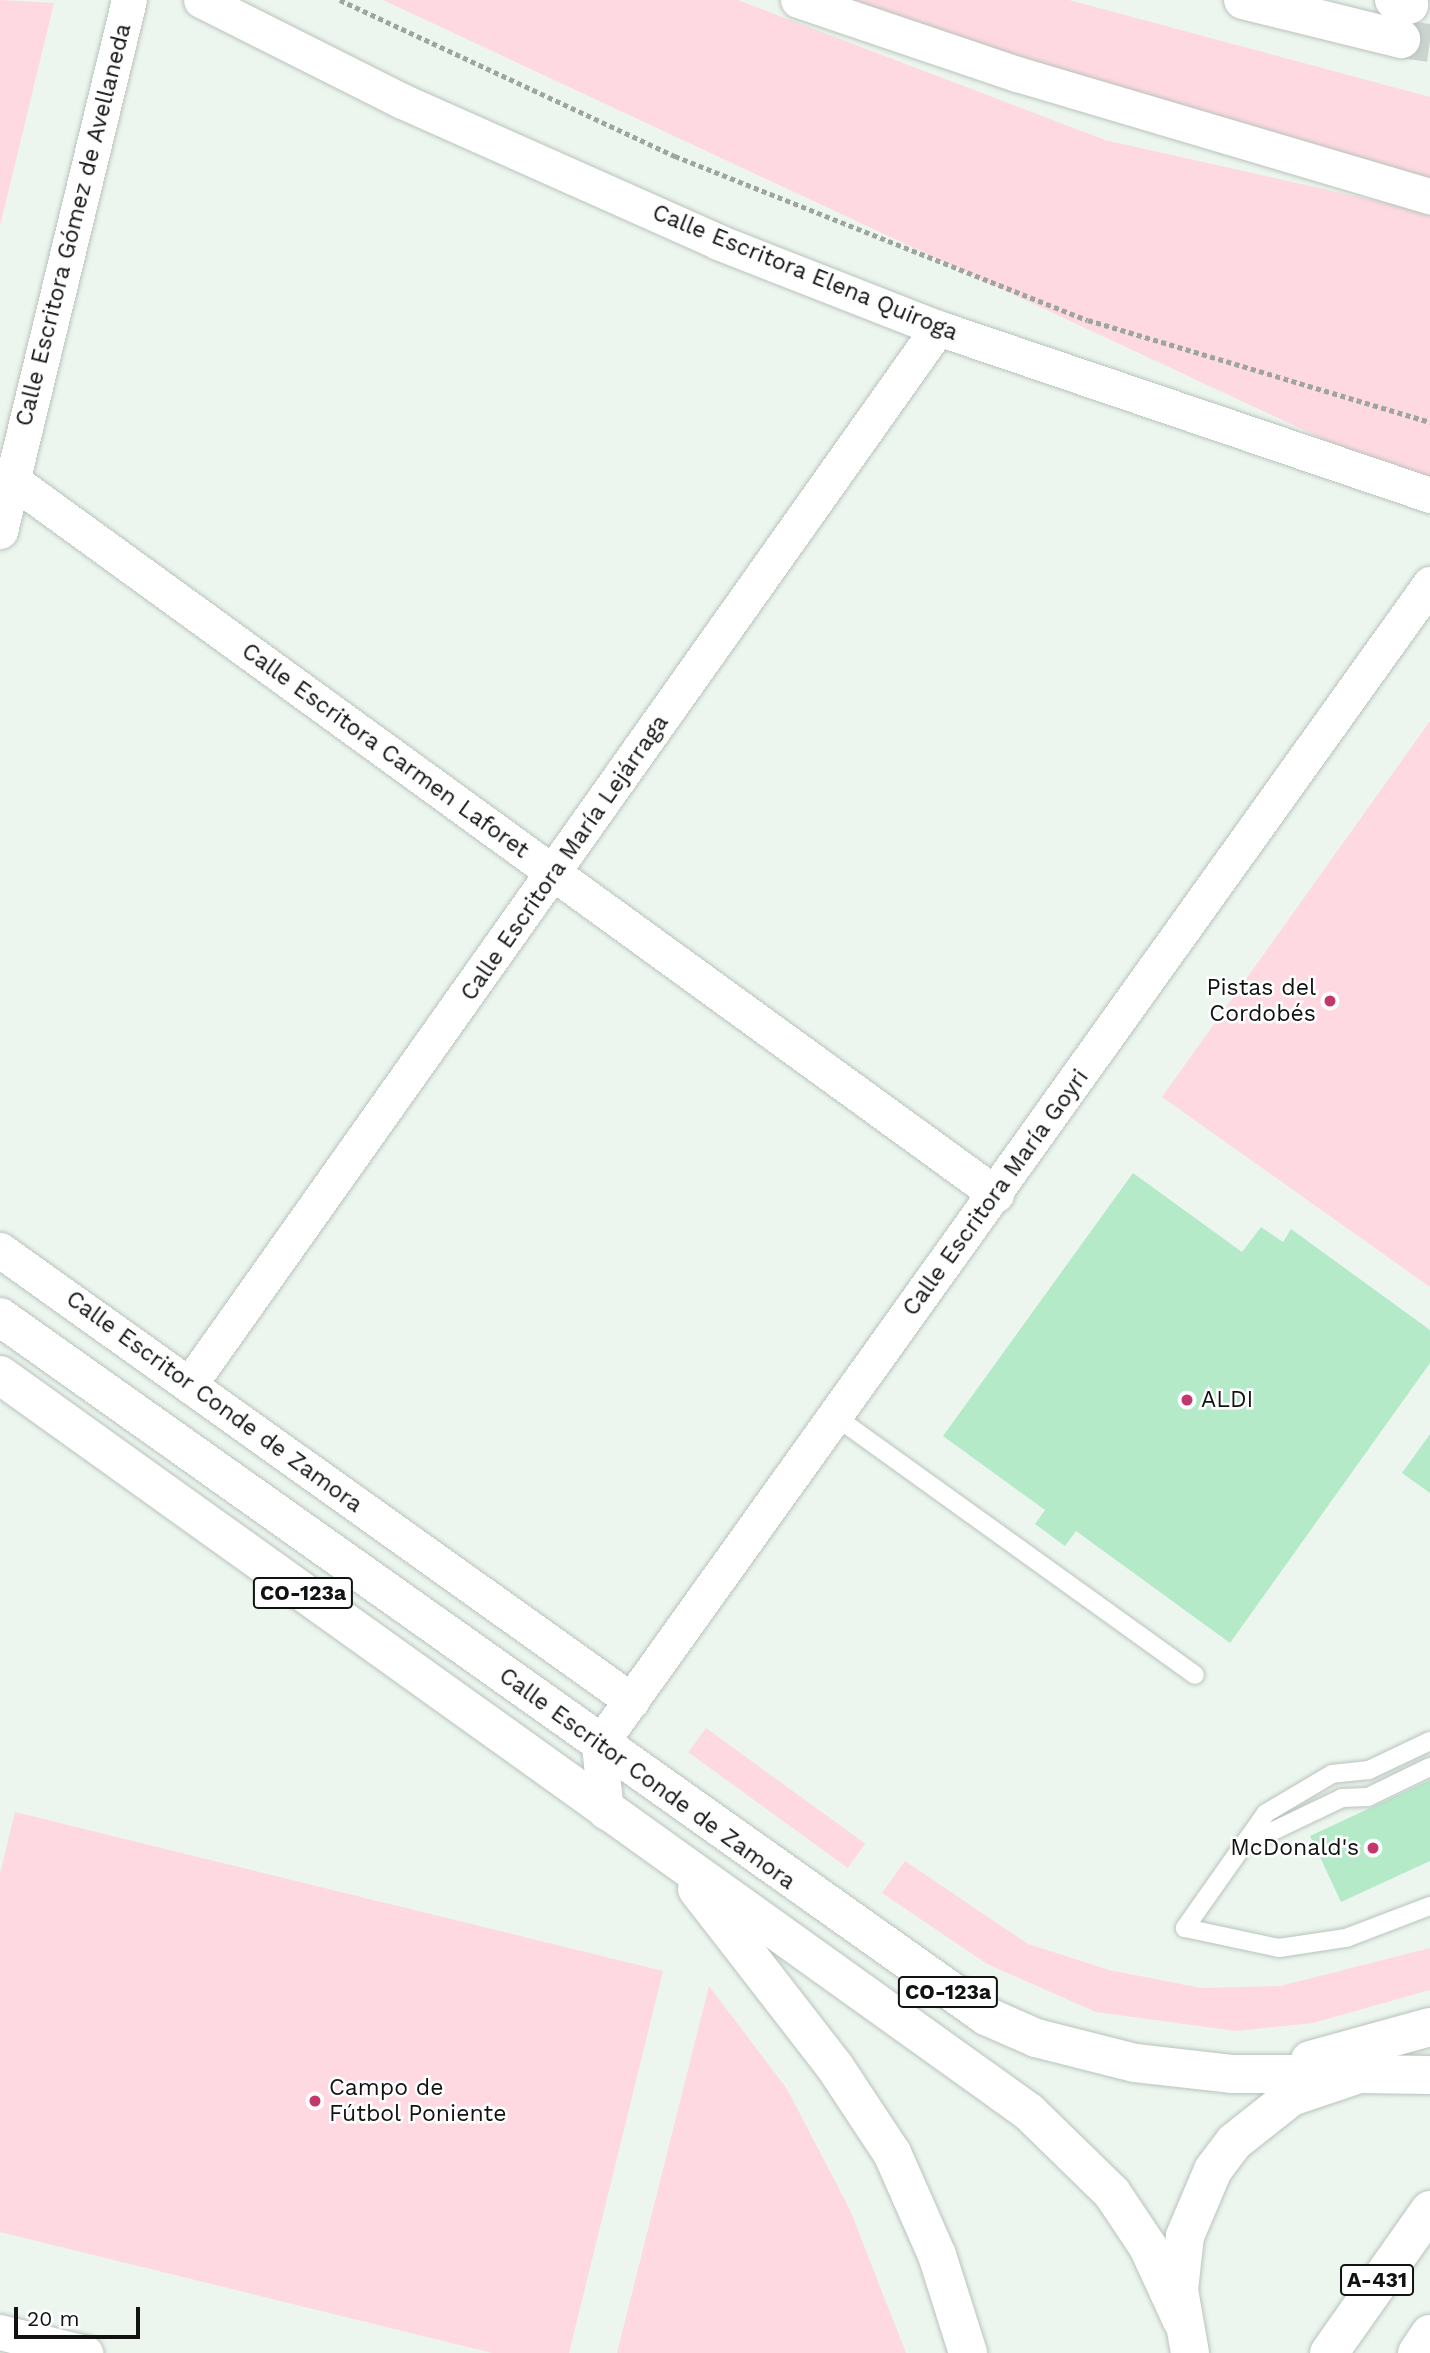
<!DOCTYPE html>
<meta charset="utf-8">
<style>
body{margin:0}
#map{position:relative;width:1430px;height:2353px;overflow:hidden;background:#ecf6ef;font-family:"Work Sans",sans-serif}
div>[style]{position:absolute}
.green>*{inset:0;background:#fed9e2;transform-origin:0 0}
.building>*{inset:0;background:#b5eac9}
.highway-tunnel>*{height:38px;margin-top:-19px;transform-origin:0;background:repeating-linear-gradient(90deg,#cbd4ce 0 38px,transparent 0 57px)}
.path>*{height:4.5px;margin-top:-2.25px;transform-origin:0;background:repeating-linear-gradient(90deg,#9ea5a0 0 5px,transparent 0 8.5px)}
.roads{filter:drop-shadow(0 0 2px #b9c3bc) drop-shadow(0 0 2px #b9c3bc)}
.lane>*{height:18px;margin:-9px;padding:0 9px;transform-origin:9px;border-radius:9px;background:#fff}
.street>*{height:35px;margin:-17.5px;padding:0 17.5px;transform-origin:17.5px;border-radius:17.5px;background:#fff}
.primary>*{height:38px;margin:-19px;padding:0 19px;transform-origin:19px;border-radius:19px;background:#fff}
.highway>*{height:38px;margin:-19px;padding:0 19px;transform-origin:19px;border-radius:19px;background:#fff}
.dots>*{width:19px;height:19px;translate:-50% -50%;box-sizing:border-box;border:4px solid #fff;border-radius:50%}
span{translate:-50% -50%;white-space:nowrap;text-align:center;line-height:1.15;-webkit-text-stroke:5px #fff;paint-order:stroke}
.shield-label span{padding:2px 5px;background:#fff;border:2px solid;border-radius:5px;-webkit-text-stroke-width:0}
.shield-label{font-size:21px;color:#101311;font-weight:700}
.street-label{font-size:23px;color:#101311}
.poi-label{font-size:23px;color:#101311}
.right{translate:-100% -50%;text-align:right}
.left{translate:0 -50%;text-align:left}
.scale{position:absolute;left:14px;top:2307px;width:126px;height:32px;box-sizing:border-box;border:4px solid #101311;border-top:0;padding-left:9px;font-size:21px;line-height:24px;white-space:nowrap;color:#101311;-webkit-text-stroke:5px #fff;paint-order:stroke}
</style>
<div id="map">
<div class="green">
<div style="clip-path:polygon(0 0,54px 3px,0 226px)"></div>
<div style="clip-path:polygon(383px 0,738px 0,1105px 140px,1430px 213px,1430px 489px)"></div>
<div style="clip-path:polygon(799px 0,1069px 0,1430px 97px,1430px 196px)"></div>
<div style="clip-path:polygon(1430px 721px,1430px 1287px,1162px 1097px)"></div>
<div style="left:706px;top:1728px;width:197px;height:30px;rotate:36deg"></div>
<div style="clip-path:polygon(15px 1812px,663px 1971px,569px 2353px,492px 2353px,0 2232px,0 1874px)"></div>
<div style="clip-path:polygon(905px 1861px,1028px 1944px,1109px 1970px,1201px 1988px,1280px 1986px,1430px 1948px,1430px 1990px,1313px 2023px,1236px 2031px,1096px 2012px,987px 1964px,882px 1893px)"></div>
<div style="clip-path:polygon(709px 1986px,787px 2089px,850px 2210px,906px 2353px,617px 2353px)"></div>
</div>
<div class="building">
<div style="clip-path:polygon(1133px 1173px,1242px 1252px,1261px 1227px,1283px 1242px,1291px 1229px,1430px 1330px,1430px 1363px,1230px 1643px,1076px 1531px,1065px 1546px,1035px 1524px,1045px 1510px,943px 1436px)"></div>
<div style="clip-path:polygon(1430px 1434px,1430px 1493px,1402px 1473px)"></div>
<div style="clip-path:polygon(1430px 1780px,1430px 1861px,1341px 1902px,1310px 1836px)"></div>
</div>
<div class="highway-tunnel">
<div style="left:1401px;top:39px;width:29px;rotate:8deg"></div>
</div>
<div class="path">
<div style="left:340px;top:0;width:370px;rotate:25deg"></div>
<div style="left:675px;top:156px;width:444px;rotate:21.7deg"></div>
<div style="left:1088px;top:320px;width:357px;rotate:16.6deg"></div>
</div>
<div class="roads">
<div class="lane">
<div style="left:836px;top:1417px;width:442px;rotate:35.7deg"></div>
<div style="left:1430px;top:1741px;width:68px;rotate:154.6deg"></div>
<div style="left:1369px;top:1770px;width:37px;rotate:174deg"></div>
<div style="left:1332px;top:1774px;width:77px;rotate:149.4deg"></div>
<div style="left:1266px;top:1813px;width:141px;rotate:125.2deg"></div>
<div style="left:1185px;top:1928px;width:96px;rotate:12deg"></div>
<div style="left:1279px;top:1948px;width:68px;rotate:-8.5deg"></div>
<div style="left:1346px;top:1938px;width:90px;rotate:-20.9deg"></div>
<div style="left:1248px;top:1843px;width:104px;rotate:-25.6deg"></div>
<div style="left:1342px;top:1798px;width:26px;rotate:-2deg"></div>
<div style="left:1368px;top:1797px;width:69px;rotate:-25.8deg"></div>
</div>
<div class="street">
<div style="left:201px;top:0;width:225px;rotate:26.7deg"></div>
<div style="left:402px;top:101px;width:346px;rotate:24deg"></div>
<div style="left:718px;top:242px;width:236px;rotate:21.4deg"></div>
<div style="left:938px;top:328px;width:520px;rotate:18.75deg"></div>
<div style="left:798px;top:0;width:231px;rotate:18.7deg"></div>
<div style="left:1017px;top:74px;width:431px;rotate:16.5deg"></div>
<div style="left:12px;top:480px;width:1216px;rotate:35.97deg"></div>
<div style="left:0;top:531px;width:546px;rotate:-76.35deg"></div>
<div style="left:0;top:1250px;width:776px;rotate:35.51deg"></div>
<div style="left:189px;top:1385px;width:1295px;rotate:-54.68deg"></div>
<div style="left:606px;top:1812px;width:67px;rotate:-96deg"></div>
<div style="left:599px;top:1745px;width:1428px;rotate:-54.41deg"></div>
<div style="left:0;top:2332px;width:88px;rotate:13.9deg"></div>
</div>
<div class="primary">
<div style="left:0;top:1317px;width:1209px;rotate:35.33deg"></div>
<div style="left:986px;top:2016px;width:55px;rotate:23.7deg"></div>
<div style="left:1036px;top:2038px;width:102px;rotate:14.2deg"></div>
<div style="left:1135px;top:2063px;width:97px;rotate:6.5deg"></div>
<div style="left:1231px;top:2074px;width:128px"></div>
<div style="left:0;top:1375px;width:1266px;rotate:35.61deg"></div>
<div style="left:1029px;top:2112px;width:116px;rotate:44.3deg"></div>
<div style="left:1112px;top:2193px;width:65px;rotate:56.3deg"></div>
<div style="left:1148px;top:2247px;width:81px;rotate:65.3deg"></div>
<div style="left:697px;top:1889px;width:225px;rotate:52.2deg"></div>
<div style="left:835px;top:2067px;width:103px;rotate:56.5deg"></div>
<div style="left:892px;top:2153px;width:111px;rotate:66.2deg"></div>
<div style="left:937px;top:2255px;width:103px;rotate:72.4deg"></div>
<div style="left:1310px;top:2060px;width:124px;rotate:-15.4deg"></div>
<div style="left:1190px;top:2353px;width:64px;rotate:-99.9deg"></div>
<div style="left:1179px;top:2290px;width:54px;rotate:-83.7deg"></div>
<div style="left:1185px;top:2236px;width:72px;rotate:-67deg"></div>
<div style="left:1213px;top:2170px;width:35px;rotate:-53deg"></div>
<div style="left:1234px;top:2142px;width:73px;rotate:-38.3deg"></div>
<div style="left:1291px;top:2097px;width:72px;rotate:-18.7deg"></div>
<div style="left:1359px;top:2074px;width:71px;rotate:0.8deg"></div>
<div style="left:1329px;top:2353px;width:175px;rotate:-54.8deg"></div>
<div style="left:1417px;top:2353px;width:23px;rotate:-56deg"></div>
</div>
<div class="highway">
<div style="left:1243px;top:0;width:163px;rotate:13.9deg"></div>
<div style="left:1394px;top:0;width:16px;rotate:18deg"></div>
</div>
</div>
<div class="dots">
<div style="left:1330px;top:1001px;background:#c3376c"></div>
<div style="left:1187px;top:1400px;background:#c3376c"></div>
<div style="left:1373px;top:1848px;background:#c3376c"></div>
<div style="left:315px;top:2101px;background:#c3376c"></div>
</div>
<div class="shield-label">
<span style="left:303px;top:1593px">CO-123a</span>
<span style="left:948px;top:1992px">CO-123a</span>
<span style="left:1377px;top:2280px">A-431</span>
</div>
<div class="street-label">
<span style="left:74px;top:225px;rotate:-76deg">Calle Escritora Gómez de Avellaneda</span>
<span style="left:805px;top:273px;rotate:22deg">Calle Escritora Elena Quiroga</span>
<span style="left:385px;top:751px;rotate:36deg">Calle Escritora Carmen Laforet</span>
<span style="left:565px;top:858px;rotate:-55deg">Calle Escritora María Lejárraga</span>
<span style="left:996px;top:1193px;rotate:-54deg">Calle Escritora María Goyri</span>
<span style="left:214px;top:1402px;rotate:36deg">Calle Escritor Conde de Zamora</span>
<span style="left:647px;top:1779px;rotate:36deg">Calle Escritor Conde de Zamora</span>
</div>
<div class="poi-label">
<span class="right" style="left:1316px;top:1001px">Pistas del<br>Cordobés</span>
<span class="left" style="left:1201px;top:1400px">ALDI</span>
<span class="right" style="left:1359px;top:1848px">McDonald's</span>
<span class="left" style="left:329px;top:2101px">Campo de<br>Fútbol Poniente</span>
</div>
<div class="scale">20 m</div>
</div>
